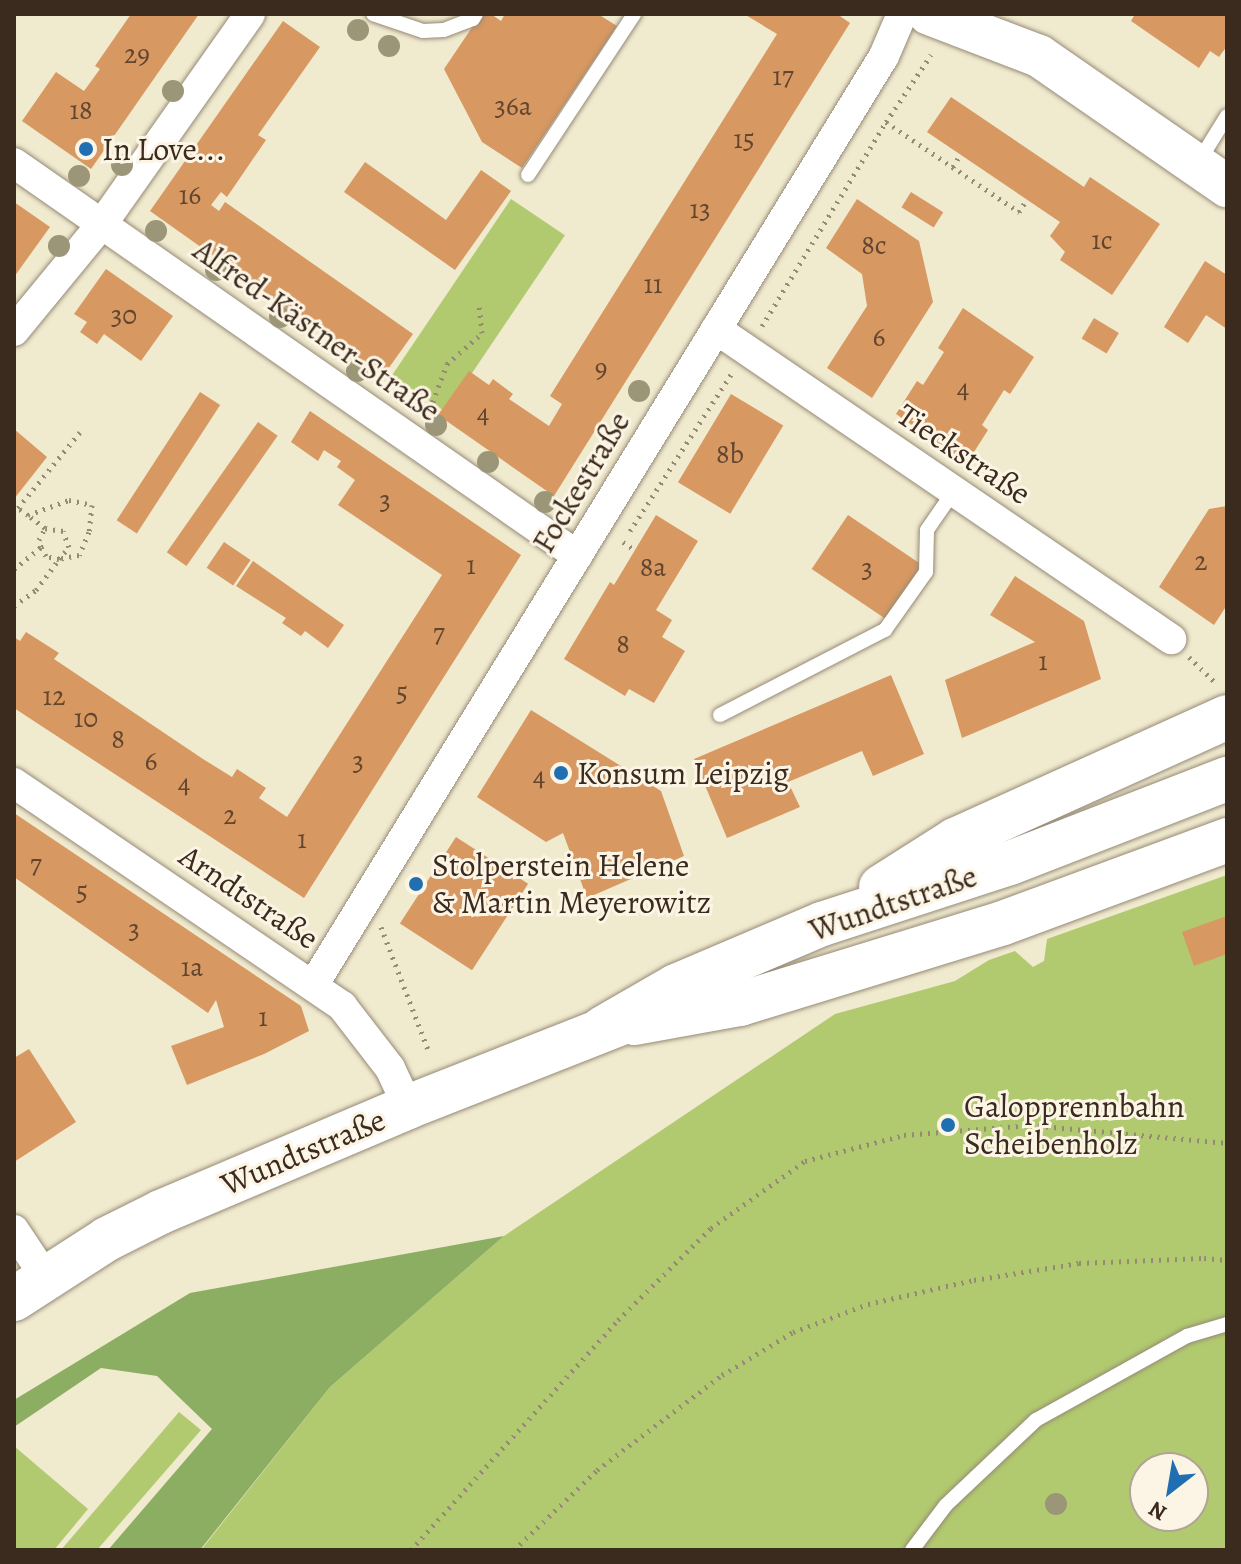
<!DOCTYPE html>
<meta charset="utf-8">
<style>
body{margin:0}
#map{position:relative;width:1241px;height:1564px;overflow:hidden;background:#f0eacf;font-family:Alegreya,serif}
div>[style]{position:absolute}
.green>*{inset:0;background:#b1ca6f;transform-origin:0 0}
.forest>*{inset:0;background:#8cae62}
.building>*{inset:0;background:#d79862;transform-origin:0 0}
.path>*{height:5px;margin-top:-2.5px;transform-origin:0;background:repeating-linear-gradient(90deg,#968a76 0 2px,transparent 0 8px)}
.roads{filter:drop-shadow(0 0 2px #968a76) drop-shadow(0 0 2px #968a76)}
.lane>*{height:14px;margin:-7px;padding:0 7px;transform-origin:7px;border-radius:7px;background:#fff}
.street>*{height:30px;margin:-15px;padding:0 15px;transform-origin:15px;border-radius:15px;background:#fff}
.secondary>*{height:42px;margin:-21px;padding:0 21px;transform-origin:21px;border-radius:21px;background:#fff}
.primary>*{height:44px;margin:-22px;padding:0 22px;transform-origin:22px;border-radius:22px;background:#fff}
.highway>*{height:44px;margin:-22px;padding:0 22px;transform-origin:22px;border-radius:22px;background:#fff}
.trees>*{width:22px;height:22px;margin:-11px;border-radius:50%;background:#9c9679}
.dots>*{width:22px;height:22px;translate:-50% -50%;box-sizing:border-box;border:4px solid #fcf5e5;border-radius:50%}
span{translate:-50% -50%;white-space:nowrap;text-align:center;line-height:1.15;-webkit-text-stroke:6px #fcf5e5;paint-order:stroke}
.number-label{font-size:28px;color:#62462f}
.number-label span{-webkit-text-stroke-width:0}
.poi-label{font-size:32px;color:#3b2a1e}
.left{translate:0 -50%;text-align:left}
.street-label{font-size:32px;color:#3b2a1e}
.frame{position:absolute;inset:0;border:16px solid #3b2a1e;pointer-events:none}
.north{position:absolute;left:1129px;top:1452px;width:80px;height:80px;box-sizing:border-box;background:#fcf5e5;border:2px solid #afa495;border-radius:50%;rotate:211deg;font-size:22px;font-weight:700;line-height:32px;text-align:center;color:#3b2a1e}
.north::after{content:'';display:block;margin:auto;width:28px;height:36px;background:#1f6fb2;clip-path:polygon(50% 0,100% 100%,50% 72%,0 100%)}
</style>
<div id="map">
<div class="green">
<div style="left:511px;top:199px;width:65px;height:213px;rotate:34deg"></div>
<div style="clip-path:polygon(evenodd,1227px 875px,1227px 1550px,201px 1550px,330px 1387px,504px 1236px,835px 1014px,955px 981px,989px 960px,1015px 951px,1033px 967px,1044px 961px,1047px 939px,1227px 875px,1145px 1468px,1193px 1468px,1193px 1516px,1145px 1516px,1145px 1468px)"></div>
<div style="clip-path:polygon(179px 1412px,201px 1430px,97px 1550px,61px 1550px)"></div>
<div style="clip-path:polygon(14px 1446px,88px 1509px,54px 1550px,14px 1550px)"></div>
</div>
<div class="forest">
<div style="clip-path:polygon(504px 1236px,330px 1387px,200px 1550px,108px 1550px,212px 1429px,157px 1376px,101px 1368px,14px 1427px,14px 1400px,190px 1293px)"></div>
</div>
<div class="building">
<div style="clip-path:polygon(131px 14px,199px 14px,91px 169px,22px 121px,56px 72px,84px 91px,100px 69px,95px 66px)"></div>
<div style="clip-path:polygon(481px 14px,491px 14px,501px 21px,505px 14px,598px 14px,617px 26px,522px 168px,482px 142px,444px 69px)"></div>
<div style="clip-path:polygon(744px 14px,837px 14px,850px 23px,554px 496px,438px 415px,469px 371px,489px 385px,493px 379px,513px 394px,509px 399px,549px 426px,562px 404px,550px 396px,777px 34px)"></div>
<div style="clip-path:polygon(1135px 14px,1227px 14px,1227px 46px,1219px 57px,1210px 51px,1199px 68px,1131px 21px)"></div>
<div style="clip-path:polygon(283px 21px,320px 47px,258px 135px,266px 140px,227px 197px,221px 192px,211px 205px,219px 211px,225px 202px,413px 334px,383px 376px,150px 211px)"></div>
<div style="clip-path:polygon(951px 97px,1084px 187px,1090px 177px,1160px 224px,1112px 295px,1060px 260px,1065px 252px,1050px 236px,1060px 222px,927px 132px)"></div>
<div style="clip-path:polygon(365px 162px,446px 220px,481px 170px,511px 191px,455px 270px,344px 192px)"></div>
<div style="left:911px;top:192px;width:38px;height:18px;rotate:32deg"></div>
<div style="clip-path:polygon(857px 199px,919px 241px,933px 302px,872px 398px,827px 368px,867px 306px,862px 274px,826px 248px)"></div>
<div style="clip-path:polygon(14px 202px,50px 227px,14px 277px)"></div>
<div style="clip-path:polygon(1205px 261px,1227px 275px,1227px 329px,1206px 315px,1188px 343px,1164px 327px)"></div>
<div style="clip-path:polygon(106px 269px,173px 316px,141px 361px,104px 334px,97px 344px,80px 332px,87px 322px,74px 314px)"></div>
<div style="clip-path:polygon(963px 308px,1034px 357px,1010px 394px,1004px 390px,982px 425px,988px 430px,967px 463px,896px 414px,917px 381px,923px 385px,944px 352px,938px 348px)"></div>
<div style="left:1094px;top:318px;width:29px;height:24px;rotate:31deg"></div>
<div style="left:200px;top:392px;width:24px;height:153px;rotate:33deg"></div>
<div style="left:731px;top:394px;width:61px;height:103px;rotate:31deg"></div>
<div style="clip-path:polygon(310px 411px,521px 555px,304px 898px,14px 708px,14px 637px,20px 641px,26px 632px,59px 653px,54px 659px,203px 759px,232px 777px,237px 769px,266px 788px,259px 798px,287px 817px,442px 575px,338px 505px,355px 480px,337px 467px,341px 461px,324px 450px,318px 461px,291px 442px)"></div>
<div style="left:258px;top:422px;width:24px;height:159px;rotate:35deg"></div>
<div style="clip-path:polygon(14px 429px,47px 457px,14px 499px)"></div>
<div style="clip-path:polygon(1227px 506px,1227px 605px,1214px 625px,1159px 587px,1209px 509px)"></div>
<div style="clip-path:polygon(656px 515px,698px 541px,656px 610px,672px 620px,662px 637px,685px 651px,654px 703px,629px 689px,625px 696px,564px 659px,610px 582px,614px 585px)"></div>
<div style="left:848px;top:515px;width:89px;height:65px;rotate:34deg"></div>
<div style="left:224px;top:542px;width:32px;height:31px;rotate:34deg"></div>
<div style="clip-path:polygon(253px 561px,344px 625px,328px 648px,305px 631px,301px 636px,282px 623px,286px 618px,236px 586px)"></div>
<div style="clip-path:polygon(1015px 576px,1084px 621px,1101px 679px,962px 738px,945px 680px,1035px 642px,990px 615px)"></div>
<div style="clip-path:polygon(891px 675px,924px 754px,873px 776px,862px 751px,788px 782px,800px 807px,727px 838px,694px 759px)"></div>
<div style="clip-path:polygon(531px 710px,661px 791px,684px 856px,587px 898px,563px 833px,546px 842px,477px 797px)"></div>
<div style="clip-path:polygon(14px 813px,301px 1006px,309px 1031px,264px 1054px,187px 1085px,171px 1046px,224px 1027px,216px 1000px,208px 1013px,14px 877px)"></div>
<div style="left:456px;top:837px;width:86px;height:103px;rotate:33deg"></div>
<div style="clip-path:polygon(1227px 916px,1227px 954px,1194px 966px,1182px 932px)"></div>
<div style="clip-path:polygon(29px 1049px,76px 1122px,14px 1162px,14px 1058px)"></div>
</div>
<div class="path">
<div style="left:886px;top:122px;width:161px;rotate:34.1deg"></div>
<div style="left:1019px;top:212px;width:15px;rotate:-58deg"></div>
<div style="left:953px;top:167px;width:14px;rotate:-60deg"></div>
<div style="left:762px;top:326px;width:239px;rotate:-58.7deg"></div>
<div style="left:886px;top:122px;width:81px;rotate:-56.1deg"></div>
<div style="left:427px;top:417px;width:57px;rotate:-69.3deg"></div>
<div style="left:447px;top:364px;width:47px;rotate:-41.5deg"></div>
<div style="left:482px;top:333px;width:31px;rotate:-96deg"></div>
<div style="left:28px;top:515px;width:44px;rotate:-20.1deg"></div>
<div style="left:69px;top:500px;width:24px;rotate:12deg"></div>
<div style="left:92px;top:505px;width:27px;rotate:96deg"></div>
<div style="left:89px;top:532px;width:25px;rotate:113deg"></div>
<div style="left:79px;top:555px;width:20px;rotate:169deg"></div>
<div style="left:59px;top:559px;width:16px;rotate:-50deg"></div>
<div style="left:69px;top:547px;width:17px;rotate:-111deg"></div>
<div style="left:63px;top:531px;width:18px;rotate:-171deg"></div>
<div style="left:45px;top:528px;width:21px;rotate:-143deg"></div>
<div style="left:28px;top:515px;width:12px;rotate:-145deg"></div>
<div style="left:18px;top:508px;width:98px;rotate:-50.8deg"></div>
<div style="left:630px;top:531px;width:190px;rotate:-57.2deg"></div>
<div style="left:623px;top:542px;width:14px;rotate:34deg"></div>
<div style="left:14px;top:569px;width:35px;rotate:-39deg"></div>
<div style="left:14px;top:606px;width:27px;rotate:-36deg"></div>
<div style="left:36px;top:590px;width:39px;rotate:-53deg"></div>
<div style="left:59px;top:559px;width:13px;rotate:-167deg"></div>
<div style="left:46px;top:556px;width:10px;rotate:-119deg"></div>
<div style="left:41px;top:547px;width:7px;rotate:-106deg"></div>
<div style="left:39px;top:540px;width:13px;rotate:-63deg"></div>
<div style="left:1189px;top:657px;width:37px;rotate:44deg"></div>
<div style="left:381px;top:927px;width:134px;rotate:69deg"></div>
<div style="left:411px;top:1550px;width:309px;rotate:-48deg"></div>
<div style="left:618px;top:1320px;width:131px;rotate:-44.7deg"></div>
<div style="left:711px;top:1228px;width:115px;rotate:-35.5deg"></div>
<div style="left:805px;top:1161px;width:102px;rotate:-14.7deg"></div>
<div style="left:904px;top:1135px;width:126px;rotate:-4.5deg"></div>
<div style="left:1030px;top:1125px;width:198px;rotate:5.2deg"></div>
<div style="left:514px;top:1550px;width:115px;rotate:-43.9deg"></div>
<div style="left:597px;top:1470px;width:157px;rotate:-37.2deg"></div>
<div style="left:722px;top:1375px;width:83px;rotate:-31.2deg"></div>
<div style="left:793px;top:1332px;width:80px;rotate:-20.5deg"></div>
<div style="left:868px;top:1304px;width:109px;rotate:-12.8deg"></div>
<div style="left:974px;top:1280px;width:106px;rotate:-9.2deg"></div>
<div style="left:1079px;top:1263px;width:125px;rotate:-2.3deg"></div>
<div style="left:1204px;top:1258px;width:23px;rotate:5deg"></div>
</div>
<div class="roads">
<div class="lane">
<div style="left:373px;top:14px;width:53px;rotate:18.8deg"></div>
<div style="left:423px;top:31px;width:21px;rotate:-3deg"></div>
<div style="left:444px;top:30px;width:31px;rotate:-21deg"></div>
<div style="left:473px;top:19px;width:6px;rotate:-59deg"></div>
<div style="left:1199px;top:161px;width:53px;rotate:-58.1deg"></div>
<div style="left:528px;top:175px;width:193px;rotate:-56.6deg"></div>
<div style="left:720px;top:715px;width:186px;rotate:-27.3deg"></div>
<div style="left:885px;top:630px;width:71px;rotate:-54.7deg"></div>
<div style="left:926px;top:572px;width:42px;rotate:-88.6deg"></div>
<div style="left:927px;top:530px;width:47px;rotate:-55.3deg"></div>
<div style="left:912px;top:1550px;width:56px;rotate:-52.9deg"></div>
<div style="left:946px;top:1505px;width:124px;rotate:-43.4deg"></div>
<div style="left:1036px;top:1420px;width:173px;rotate:-29.1deg"></div>
<div style="left:1187px;top:1336px;width:42px;rotate:-16.7deg"></div>
</div>
<div class="street">
<div style="left:14px;top:163px;width:687px;rotate:34.87deg"></div>
<div style="left:716px;top:329px;width:551px;rotate:34.27deg"></div>
<div style="left:14px;top:331px;width:139px;rotate:-50.6deg"></div>
<div style="left:102px;top:224px;width:257px;rotate:-54.8deg"></div>
<div style="left:14px;top:783px;width:397px;rotate:34.2deg"></div>
<div style="left:342px;top:1006px;width:78px;rotate:52.3deg"></div>
<div style="left:390px;top:1068px;width:43px;rotate:65.2deg"></div>
<div style="left:314px;top:984px;width:1089px;rotate:-58.44deg"></div>
<div style="left:884px;top:56px;width:46px;rotate:-66.8deg"></div>
<div style="left:14px;top:1230px;width:58px;rotate:56.3deg"></div>
</div>
<div class="secondary">
<div style="left:929px;top:14px;width:118px;rotate:20.9deg"></div>
<div style="left:1039px;top:56px;width:229px;rotate:34.7deg"></div>
</div>
<div class="primary">
<div style="left:14px;top:1299px;width:111px;rotate:-32.8deg"></div>
<div style="left:107px;top:1239px;width:60px;rotate:-26.6deg"></div>
<div style="left:161px;top:1212px;width:268px;rotate:-23deg"></div>
</div>
<div class="highway">
<div style="left:881px;top:887px;width:88px;rotate:-32.4deg"></div>
<div style="left:955px;top:840px;width:299px;rotate:-24.3deg"></div>
<div style="left:634px;top:1023px;width:108px;rotate:-10.2deg"></div>
<div style="left:740px;top:1004px;width:275px;rotate:-17.1deg"></div>
<div style="left:1003px;top:923px;width:239px;rotate:-20.3deg"></div>
<div style="left:603px;top:1028px;width:84px;rotate:-29.9deg"></div>
<div style="left:676px;top:986px;width:159px;rotate:-23deg"></div>
<div style="left:822px;top:924px;width:198px;rotate:-18deg"></div>
<div style="left:1010px;top:863px;width:233px;rotate:-21.2deg"></div>
<div style="left:408px;top:1107px;width:238px;rotate:-21.5deg"></div>
</div>
</div>
<div class="trees">
<div style="left:358px;top:30px"></div>
<div style="left:389px;top:46px"></div>
<div style="left:173px;top:91px"></div>
<div style="left:122px;top:165px"></div>
<div style="left:79px;top:176px"></div>
<div style="left:156px;top:231px"></div>
<div style="left:59px;top:246px"></div>
<div style="left:216px;top:270px"></div>
<div style="left:280px;top:317px"></div>
<div style="left:357px;top:371px"></div>
<div style="left:639px;top:391px"></div>
<div style="left:436px;top:425px"></div>
<div style="left:488px;top:462px"></div>
<div style="left:545px;top:502px"></div>
<div style="left:1056px;top:1504px"></div>
</div>
<div class="dots">
<div style="left:86px;top:149px;background:#1f6fb2"></div>
<div style="left:561px;top:773px;background:#1f6fb2"></div>
<div style="left:416px;top:884px;background:#1f6fb2"></div>
<div style="left:948px;top:1125px;background:#1f6fb2"></div>
</div>
<div class="number-label">
<span style="left:137px;top:54px">29</span>
<span style="left:783px;top:76px">17</span>
<span style="left:513px;top:106px">36a</span>
<span style="left:81px;top:110px">18</span>
<span style="left:744px;top:139px">15</span>
<span style="left:190px;top:195px">16</span>
<span style="left:700px;top:209px">13</span>
<span style="left:1102px;top:240px">1c</span>
<span style="left:874px;top:245px">8c</span>
<span style="left:653px;top:284px">11</span>
<span style="left:124px;top:315px">30</span>
<span style="left:879px;top:337px">6</span>
<span style="left:601px;top:368px">9</span>
<span style="left:963px;top:388px">4</span>
<span style="left:483px;top:413px">4</span>
<span style="left:730px;top:454px">8b</span>
<span style="left:385px;top:500px">3</span>
<span style="left:1201px;top:561px">2</span>
<span style="left:471px;top:565px">1</span>
<span style="left:653px;top:567px">8a</span>
<span style="left:867px;top:568px">3</span>
<span style="left:439px;top:633px">7</span>
<span style="left:623px;top:644px">8</span>
<span style="left:1043px;top:661px">1</span>
<span style="left:402px;top:692px">5</span>
<span style="left:54px;top:696px">12</span>
<span style="left:86px;top:718px">10</span>
<span style="left:118px;top:739px">8</span>
<span style="left:151px;top:761px">6</span>
<span style="left:358px;top:761px">3</span>
<span style="left:539px;top:776px">4</span>
<span style="left:184px;top:783px">4</span>
<span style="left:230px;top:815px">2</span>
<span style="left:302px;top:839px">1</span>
<span style="left:36px;top:864px">7</span>
<span style="left:82px;top:891px">5</span>
<span style="left:134px;top:929px">3</span>
<span style="left:192px;top:967px">1a</span>
<span style="left:263px;top:1017px">1</span>
</div>
<div class="poi-label">
<span class="left" style="left:102px;top:149px">In Love...</span>
<span class="left" style="left:577px;top:773px">Konsum Leipzig</span>
<span class="left" style="left:432px;top:884px">Stolperstein Helene<br>&amp; Martin Meyerowitz</span>
<span class="left" style="left:964px;top:1125px">Galopprennbahn<br>Scheibenholz</span>
</div>
<div class="street-label">
<span style="left:317px;top:330px;rotate:35deg">Alfred-Kästner-Straße</span>
<span style="left:964px;top:454px;rotate:34deg">Tieckstraße</span>
<span style="left:581px;top:482px;rotate:-59deg">Fockestraße</span>
<span style="left:249px;top:897px;rotate:34deg">Arndtstraße</span>
<span style="left:893px;top:903px;rotate:-19deg">Wundtstraße</span>
<span style="left:303px;top:1152px;rotate:-23deg">Wundtstraße</span>
</div>
<div class="frame"></div>
<div class="north">N</div>
</div>
